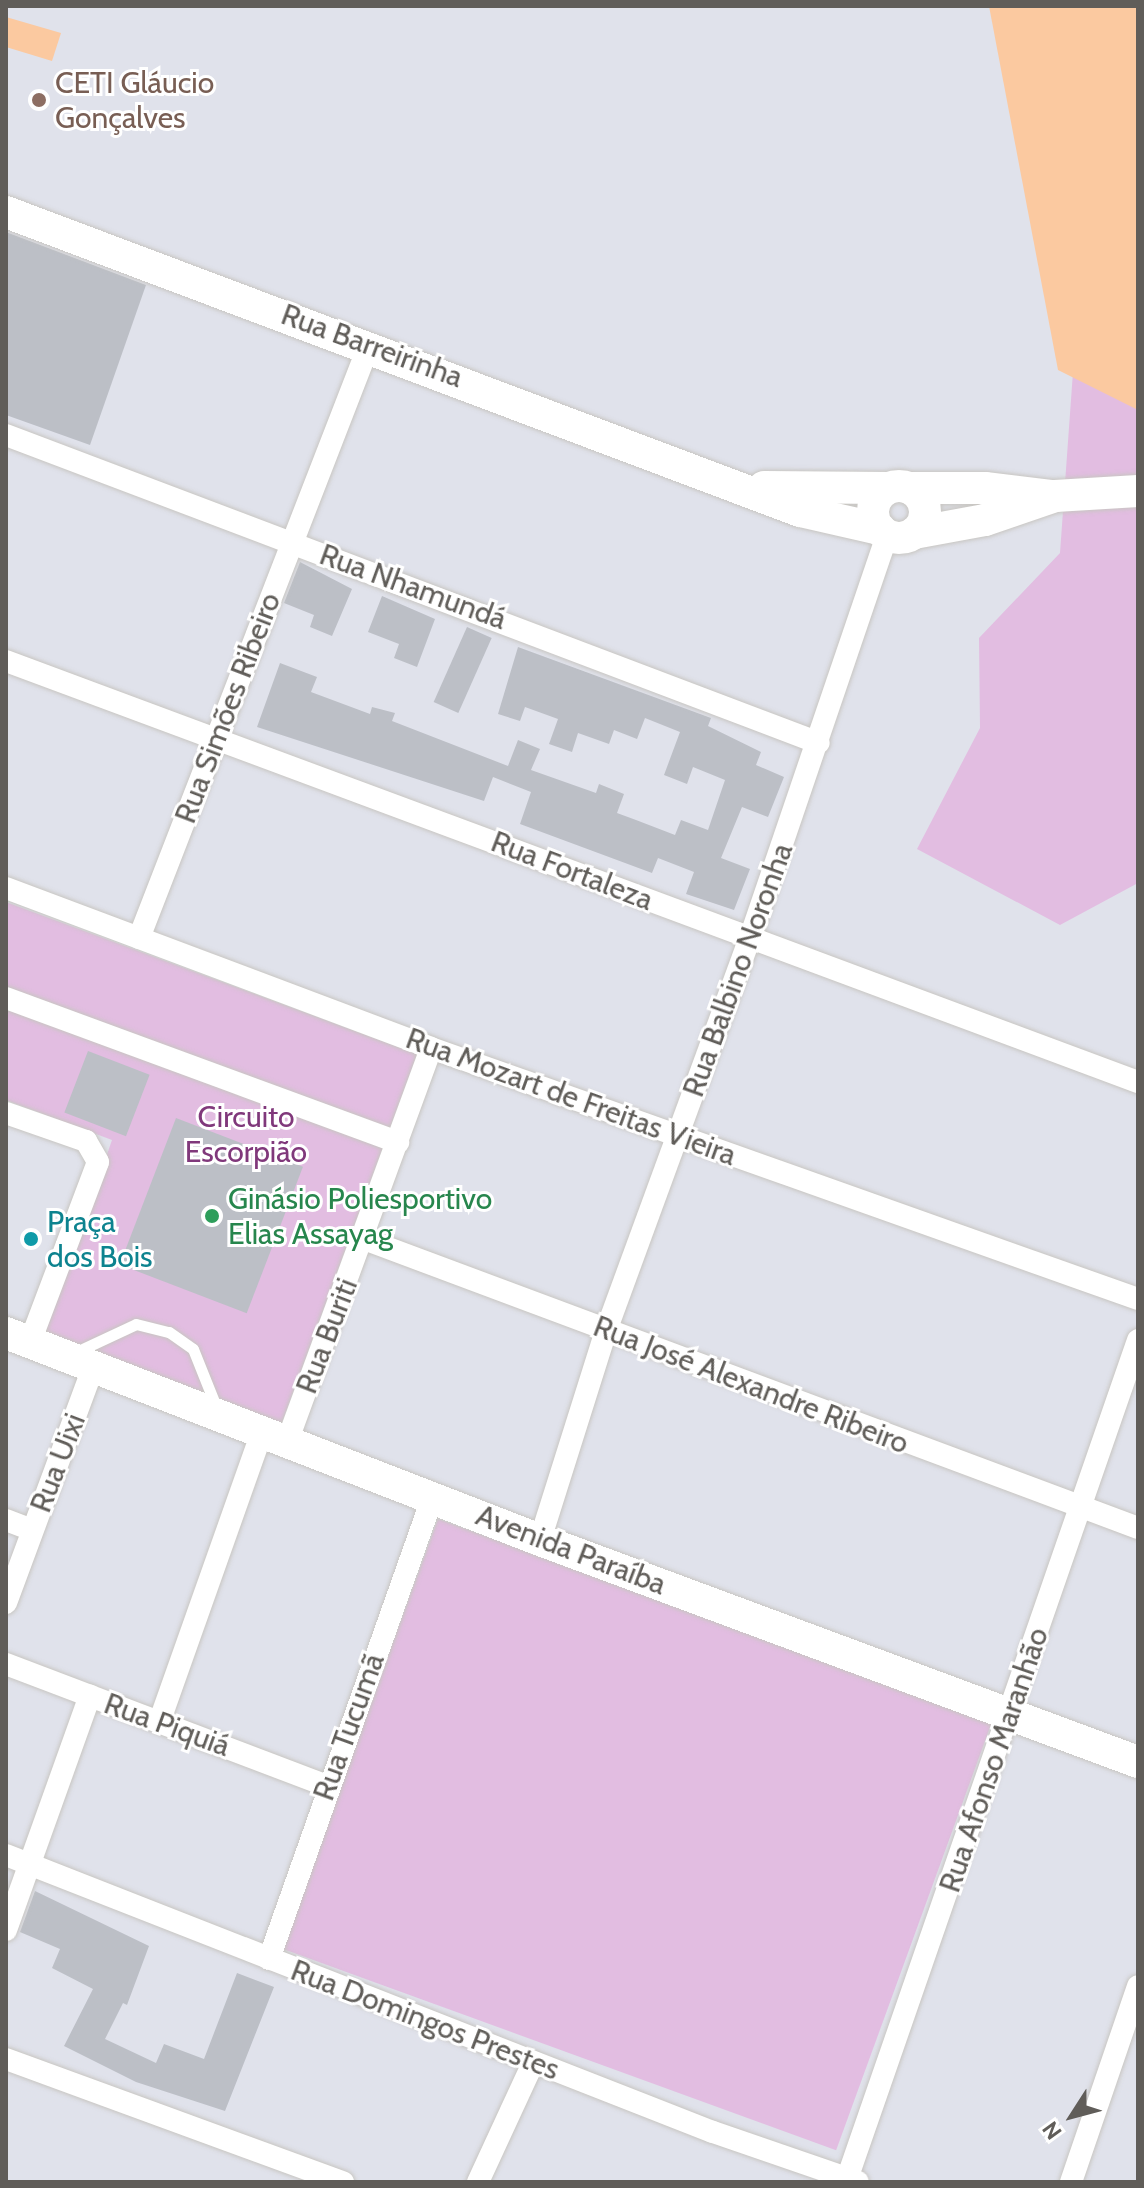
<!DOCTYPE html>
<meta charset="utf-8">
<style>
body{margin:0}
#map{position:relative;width:1144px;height:2188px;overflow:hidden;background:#e0e2eb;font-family:Cabin,sans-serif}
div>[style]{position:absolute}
.green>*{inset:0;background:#e2bde1;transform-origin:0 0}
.water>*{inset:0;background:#fbc9a0}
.building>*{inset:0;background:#bcbfc6;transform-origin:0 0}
.roads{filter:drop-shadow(0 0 2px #c8c6c2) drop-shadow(0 0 2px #c8c6c2)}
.lane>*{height:11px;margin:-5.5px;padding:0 5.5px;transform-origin:5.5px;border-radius:5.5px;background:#fff}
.street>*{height:22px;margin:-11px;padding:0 11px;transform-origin:11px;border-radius:11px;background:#fff}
.secondary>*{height:32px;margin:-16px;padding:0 16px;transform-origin:16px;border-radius:16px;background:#fff}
.secondary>.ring{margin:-16px;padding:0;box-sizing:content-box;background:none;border:32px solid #fff;border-radius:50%}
.dots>*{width:22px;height:22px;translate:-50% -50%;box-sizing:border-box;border:4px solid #fff;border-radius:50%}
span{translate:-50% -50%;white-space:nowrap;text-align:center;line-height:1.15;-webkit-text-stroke:6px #fff;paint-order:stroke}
.education-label{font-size:30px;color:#785e54}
.left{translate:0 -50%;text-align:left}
.street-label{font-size:30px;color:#605d59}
.park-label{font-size:30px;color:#80387b}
.leisure-label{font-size:30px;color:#27864d}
.culture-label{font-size:30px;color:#0d838f}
.frame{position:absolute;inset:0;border:8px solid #605d59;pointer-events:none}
.north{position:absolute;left:1032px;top:2076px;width:80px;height:80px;-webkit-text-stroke:6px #fff;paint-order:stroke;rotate:234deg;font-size:22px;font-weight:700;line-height:32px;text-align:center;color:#605d59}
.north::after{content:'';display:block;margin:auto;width:28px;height:36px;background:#605d59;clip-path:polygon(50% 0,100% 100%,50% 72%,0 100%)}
</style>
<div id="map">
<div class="green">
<div style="clip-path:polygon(1138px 6px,1138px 883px,1060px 925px,917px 849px,980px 728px,979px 638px,1060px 553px,1075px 344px)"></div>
<div style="clip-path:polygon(6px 902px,417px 1054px,281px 1425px,44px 1336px,112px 1140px,6px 1100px)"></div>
<div style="left:438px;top:1519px;width:590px;height:457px;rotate:20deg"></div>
</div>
<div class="water">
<div style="clip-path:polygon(989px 6px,1138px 6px,1138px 410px,1058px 370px)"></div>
<div style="clip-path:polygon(6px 17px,61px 33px,52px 61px,6px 47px)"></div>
</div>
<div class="building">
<div style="clip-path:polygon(6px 232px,146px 285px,90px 445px,6px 415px)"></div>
<div style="clip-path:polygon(300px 562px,352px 589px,332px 636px,310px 627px,314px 615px,284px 603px)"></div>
<div style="clip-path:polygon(382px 596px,435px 619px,417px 667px,394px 658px,399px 644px,368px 632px)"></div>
<div style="left:467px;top:627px;width:27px;height:82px;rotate:24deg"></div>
<div style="clip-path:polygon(518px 647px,711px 718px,708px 726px,761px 752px,756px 765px,784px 777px,768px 817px,742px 807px,721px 858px,750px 869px,734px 910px,686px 894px,694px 872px,658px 858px,652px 873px,520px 824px,531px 792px,493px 777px,484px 801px,257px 727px,280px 663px,317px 677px,311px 692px,370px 714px,372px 707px,395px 713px,392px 721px,508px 766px,518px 740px,540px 749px,531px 770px,596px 793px,599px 784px,624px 794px,617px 813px,636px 820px,675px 835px,681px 820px,708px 830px,725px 780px,693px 767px,687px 784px,664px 775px,680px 732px,645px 718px,637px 739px,614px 730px,609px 744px,578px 733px,572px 752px,549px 744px,558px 719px,525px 707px,520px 721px,498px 714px)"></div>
<div style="left:88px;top:1051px;width:66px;height:66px;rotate:21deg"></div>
<div style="left:176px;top:1118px;width:136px;height:157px;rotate:21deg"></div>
<div style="clip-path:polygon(35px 1891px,149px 1946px,127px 2005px,123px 2003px,105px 2039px,156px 2063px,164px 2044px,204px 2059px,237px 1973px,274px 1987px,225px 2111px,136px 2082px,64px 2046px,93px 1989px,52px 1968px,60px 1949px,20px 1932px)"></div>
</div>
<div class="roads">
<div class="lane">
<div style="left:74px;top:1353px;width:68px;rotate:-25.1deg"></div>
<div style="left:136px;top:1324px;width:34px;rotate:14deg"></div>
<div style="left:169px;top:1332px;width:29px;rotate:35deg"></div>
<div style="left:193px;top:1349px;width:65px;rotate:68.2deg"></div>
</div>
<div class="street">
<div style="left:6px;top:435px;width:869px;rotate:20.75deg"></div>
<div style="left:6px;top:661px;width:1208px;rotate:20.4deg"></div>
<div style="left:6px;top:888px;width:454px;rotate:20.6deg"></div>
<div style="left:431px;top:1048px;width:750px;rotate:19.55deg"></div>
<div style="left:139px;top:938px;width:636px;rotate:-68.8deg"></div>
<div style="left:6px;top:998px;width:418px;rotate:20.2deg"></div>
<div style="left:6px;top:1113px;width:85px;rotate:19.3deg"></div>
<div style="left:86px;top:1141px;width:24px;rotate:60deg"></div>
<div style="left:98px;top:1162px;width:192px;rotate:110.7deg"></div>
<div style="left:364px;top:1239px;width:826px;rotate:20.47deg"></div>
<div style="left:287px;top:1442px;width:419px;rotate:-69.9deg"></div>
<div style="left:6px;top:1520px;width:28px;rotate:21deg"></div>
<div style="left:540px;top:1540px;width:219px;rotate:-72.5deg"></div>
<div style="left:606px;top:1331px;width:419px;rotate:-69.9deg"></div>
<div style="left:750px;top:938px;width:426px;rotate:-71.2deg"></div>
<div style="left:6px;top:1603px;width:251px;rotate:-69.7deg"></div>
<div style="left:6px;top:1664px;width:344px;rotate:20.8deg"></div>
<div style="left:160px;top:1720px;width:303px;rotate:-70.5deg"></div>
<div style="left:6px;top:1855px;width:759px;rotate:21.4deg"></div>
<div style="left:713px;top:2132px;width:153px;rotate:19deg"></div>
<div style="left:6px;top:1930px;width:249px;rotate:-70.3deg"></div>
<div style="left:269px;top:1959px;width:491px;rotate:-70.5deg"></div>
<div style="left:6px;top:2059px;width:359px;rotate:20.1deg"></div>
<div style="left:847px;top:2179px;width:888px;rotate:-70.87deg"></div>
<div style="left:478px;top:2182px;width:131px;rotate:-65.2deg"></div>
<div style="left:1071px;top:2182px;width:207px;rotate:-71.1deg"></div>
</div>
<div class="secondary">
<div style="left:6px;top:212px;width:848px;rotate:20.64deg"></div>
<div style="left:800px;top:511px;width:82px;rotate:12.7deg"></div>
<div class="ring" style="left:873px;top:486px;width:20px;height:20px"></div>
<div style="left:764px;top:487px;width:124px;rotate:0.5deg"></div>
<div style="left:909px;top:488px;width:76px"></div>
<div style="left:985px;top:488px;width:66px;rotate:6.9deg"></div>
<div style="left:914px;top:533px;width:72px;rotate:-10.4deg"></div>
<div style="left:985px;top:520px;width:74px;rotate:-18.9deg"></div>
<div style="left:1055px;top:496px;width:83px;rotate:-3.4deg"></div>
<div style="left:6px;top:1333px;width:573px;rotate:21.19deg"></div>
<div style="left:540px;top:1540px;width:638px;rotate:20.37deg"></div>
</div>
</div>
<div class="dots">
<div style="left:39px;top:100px;background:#8d6e63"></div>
<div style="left:212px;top:1216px;background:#2e9e5b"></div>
<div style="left:31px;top:1239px;background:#0f9aa8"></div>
</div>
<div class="education-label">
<span class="left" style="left:55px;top:100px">CETI Gláucio<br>Gonçalves</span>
</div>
<div class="street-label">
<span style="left:372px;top:346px;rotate:20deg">Rua Barreirinha</span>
<span style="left:413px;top:587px;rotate:20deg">Rua Nhamundá</span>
<span style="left:228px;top:708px;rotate:-69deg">Rua Simões Ribeiro</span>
<span style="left:572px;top:871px;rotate:21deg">Rua Fortaleza</span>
<span style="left:738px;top:970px;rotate:-70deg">Rua Balbino Noronha</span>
<span style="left:571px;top:1097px;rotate:20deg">Rua Mozart de Freitas Vieira</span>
<span style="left:327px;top:1336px;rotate:-69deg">Rua Buriti</span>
<span style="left:751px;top:1385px;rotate:21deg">Rua José Alexandre Ribeiro</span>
<span style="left:58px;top:1463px;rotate:-69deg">Rua Uixi</span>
<span style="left:571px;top:1550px;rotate:21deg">Avenida Paraíba</span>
<span style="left:167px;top:1725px;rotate:20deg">Rua Piquiá</span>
<span style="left:349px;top:1727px;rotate:-70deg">Rua Tucumã</span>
<span style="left:994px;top:1760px;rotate:-71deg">Rua Afonso Maranhão</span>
<span style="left:425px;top:2020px;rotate:21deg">Rua Domingos Prestes</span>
</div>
<div class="park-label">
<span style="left:246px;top:1134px">Circuito<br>Escorpião</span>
</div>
<div class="leisure-label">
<span class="left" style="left:228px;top:1216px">Ginásio Poliesportivo<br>Elias Assayag</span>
</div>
<div class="culture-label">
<span class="left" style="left:47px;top:1239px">Praça<br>dos Bois</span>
</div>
<div class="frame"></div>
<div class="north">N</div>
</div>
